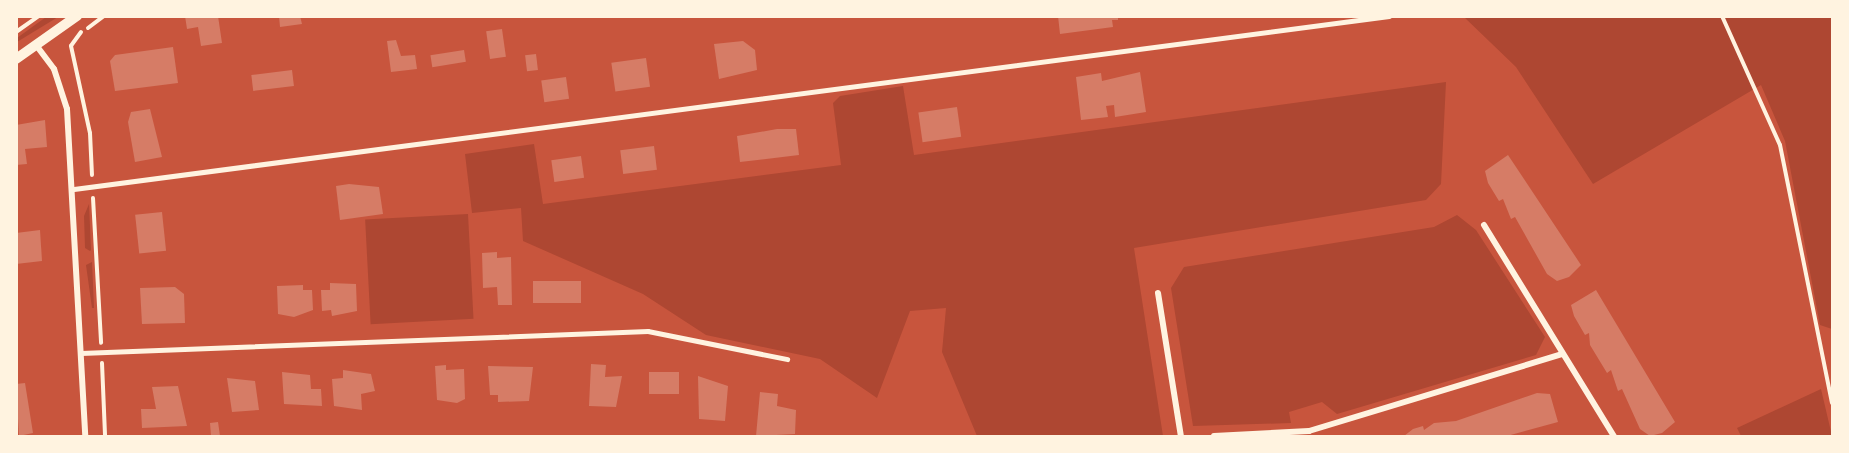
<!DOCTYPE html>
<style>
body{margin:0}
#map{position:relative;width:1849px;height:453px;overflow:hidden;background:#c8553d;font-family:"Space Grotesk",sans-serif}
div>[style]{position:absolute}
.green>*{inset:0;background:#ae4732;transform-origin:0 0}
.building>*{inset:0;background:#d67c66;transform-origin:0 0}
.path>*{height:4px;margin:-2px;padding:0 2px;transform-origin:2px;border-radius:2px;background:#fff3e0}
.service>*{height:4.5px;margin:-2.25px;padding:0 2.25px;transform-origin:2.25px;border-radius:2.25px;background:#fff3e0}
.minor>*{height:6px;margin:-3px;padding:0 3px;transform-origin:3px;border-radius:3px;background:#fff3e0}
.tertiary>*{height:10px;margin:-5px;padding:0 5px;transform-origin:5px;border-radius:5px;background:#fff3e0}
span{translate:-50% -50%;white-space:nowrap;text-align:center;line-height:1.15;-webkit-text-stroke:6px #fff3e0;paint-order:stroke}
.frame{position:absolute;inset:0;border:18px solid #fff3e0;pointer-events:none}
</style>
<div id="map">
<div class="green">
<div style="clip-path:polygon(46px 17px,58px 17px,17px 42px,17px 38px)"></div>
<div style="clip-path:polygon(1464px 17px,1832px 17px,1832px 329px,1820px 325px,1785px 141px,1761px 85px,1593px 184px,1516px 67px)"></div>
<div style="clip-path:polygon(1446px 82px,1441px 184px,1426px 200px,1134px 248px,1163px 436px,977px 436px,942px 352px,946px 308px,910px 311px,877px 398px,820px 359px,706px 335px,643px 294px,523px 241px,521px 208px,472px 213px,465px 154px,534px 144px,543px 204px,841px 165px,833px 103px,840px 96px,903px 86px,914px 155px)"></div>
<div style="clip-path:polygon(89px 204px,91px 250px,90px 251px,85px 248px,84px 216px)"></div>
<div style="left:468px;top:214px;width:105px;height:103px;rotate:87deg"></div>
<div style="clip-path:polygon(1457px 215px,1476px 230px,1545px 337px,1536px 355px,1337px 414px,1322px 402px,1289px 412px,1291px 423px,1193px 426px,1171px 288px,1184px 267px,1434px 227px)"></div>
<div style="clip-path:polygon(92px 262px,94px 308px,92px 308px,86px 265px)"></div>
<div style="clip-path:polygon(1821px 389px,1832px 436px,1741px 436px,1737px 428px)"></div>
</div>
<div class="building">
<div style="clip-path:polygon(185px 16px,218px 16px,222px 43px,201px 46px,198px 27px,187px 29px)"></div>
<div style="clip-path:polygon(279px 16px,300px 16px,302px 24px,280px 27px)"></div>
<div style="clip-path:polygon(1058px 16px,1118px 16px,1118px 20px,1112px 20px,1113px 27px,1060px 34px)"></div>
<div style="left:502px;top:29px;width:28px;height:16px;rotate:82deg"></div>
<div style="clip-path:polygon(396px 40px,401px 56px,415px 55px,417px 69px,391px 72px,387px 41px)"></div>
<div style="clip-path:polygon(743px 41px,755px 50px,757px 70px,719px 79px,714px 44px)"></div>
<div style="clip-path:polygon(173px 47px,178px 83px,115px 91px,110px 61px,115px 55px)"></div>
<div style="left:464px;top:50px;width:12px;height:34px;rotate:81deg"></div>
<div style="left:536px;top:54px;width:16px;height:11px;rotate:83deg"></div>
<div style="left:646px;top:58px;width:29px;height:35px;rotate:82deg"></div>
<div style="left:292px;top:70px;width:16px;height:41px;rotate:83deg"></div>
<div style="clip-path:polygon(1140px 72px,1146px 112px,1115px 117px,1114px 105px,1106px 106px,1108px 117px,1081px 120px,1076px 77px,1101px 73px,1102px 81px)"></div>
<div style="left:566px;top:77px;width:22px;height:25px;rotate:82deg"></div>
<div style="left:957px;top:107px;width:30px;height:39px;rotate:82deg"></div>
<div style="clip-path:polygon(150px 109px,162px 157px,135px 162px,128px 122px,131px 112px)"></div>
<div style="clip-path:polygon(45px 120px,47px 147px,25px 149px,27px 164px,16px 165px,16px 125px)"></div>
<div style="clip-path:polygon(777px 129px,796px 129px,799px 155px,740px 162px,737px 136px)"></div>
<div style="left:654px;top:146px;width:24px;height:34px;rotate:83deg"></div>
<div style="clip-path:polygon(1508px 155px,1581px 265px,1569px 277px,1557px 281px,1547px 274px,1515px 217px,1511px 219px,1503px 199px,1499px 201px,1488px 183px,1485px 171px)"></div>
<div style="left:581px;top:156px;width:22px;height:30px;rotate:82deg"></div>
<div style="clip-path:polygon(349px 184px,379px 187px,383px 214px,340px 220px,336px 186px)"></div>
<div style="left:162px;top:212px;width:39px;height:27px;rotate:84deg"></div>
<div style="clip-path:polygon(40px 230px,42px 261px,16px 264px,16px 233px)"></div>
<div style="clip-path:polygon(497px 252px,497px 258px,511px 257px,512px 305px,498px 305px,497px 287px,483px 288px,482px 253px)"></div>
<div style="left:533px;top:281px;width:48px;height:22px"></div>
<div style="clip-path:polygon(330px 283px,356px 284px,357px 311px,332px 316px,331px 310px,322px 311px,321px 290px,330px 290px)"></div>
<div style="clip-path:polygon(303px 285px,303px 290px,312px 290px,313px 310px,294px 317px,278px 314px,277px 286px)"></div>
<div style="clip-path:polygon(175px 287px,184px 294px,185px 323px,142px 324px,140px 288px)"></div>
<div style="clip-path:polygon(1596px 290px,1675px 422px,1662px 433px,1650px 436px,1640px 429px,1622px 389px,1618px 391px,1611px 370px,1607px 373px,1590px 345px,1589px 333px,1585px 335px,1574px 316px,1571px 305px)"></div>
<div style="clip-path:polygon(591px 364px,606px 365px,605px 377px,622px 376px,616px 407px,589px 406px)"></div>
<div style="clip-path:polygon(446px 365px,446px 370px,464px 369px,465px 399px,457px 403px,437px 400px,435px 366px)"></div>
<div style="clip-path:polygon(488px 366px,533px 367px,529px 401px,498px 402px,498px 395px,490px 395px)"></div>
<div style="clip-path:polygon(343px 370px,371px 374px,375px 391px,361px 394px,362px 410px,334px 406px,332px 379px,343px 378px)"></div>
<div style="clip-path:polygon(282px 372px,310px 375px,311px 389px,321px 389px,322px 406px,284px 404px)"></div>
<div style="left:649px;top:372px;width:30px;height:22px"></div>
<div style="clip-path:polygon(698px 376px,728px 386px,725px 421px,699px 419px)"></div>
<div style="clip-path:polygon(227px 378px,255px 381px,259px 410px,232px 412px)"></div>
<div style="clip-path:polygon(25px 383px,33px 433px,19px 436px,16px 384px)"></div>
<div style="clip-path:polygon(178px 386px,187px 426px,142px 428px,141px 409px,156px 409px,152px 387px)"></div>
<div style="clip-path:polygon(760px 392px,778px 394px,777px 406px,796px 410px,795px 434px,756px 436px)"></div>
<div style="clip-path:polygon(1537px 393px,1550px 394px,1558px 422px,1507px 436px,1404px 436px,1413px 429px,1423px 426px,1424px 430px,1434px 423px,1456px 421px)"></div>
<div style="clip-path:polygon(218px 422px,220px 436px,211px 436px,210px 423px)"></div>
</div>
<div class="path">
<div style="left:1722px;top:16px;width:141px;rotate:65.8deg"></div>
<div style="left:1780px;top:145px;width:263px;rotate:78.6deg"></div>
<div style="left:88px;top:28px;width:20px;rotate:-37deg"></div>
<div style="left:16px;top:32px;width:28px;rotate:-35deg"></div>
<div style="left:81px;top:32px;width:17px;rotate:126deg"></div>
<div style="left:71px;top:46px;width:89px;rotate:77.7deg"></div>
<div style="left:90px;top:133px;width:42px;rotate:87.3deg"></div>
<div style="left:93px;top:198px;width:145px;rotate:86.8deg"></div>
<div style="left:102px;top:363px;width:73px;rotate:87.6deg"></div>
</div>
<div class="service">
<div style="left:74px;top:189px;width:1326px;rotate:-7.49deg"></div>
<div style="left:81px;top:353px;width:567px;rotate:-2.22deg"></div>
<div style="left:648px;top:331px;width:142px;rotate:11.4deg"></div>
</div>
<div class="minor">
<div style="left:36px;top:45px;width:30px;rotate:53deg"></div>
<div style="left:54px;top:69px;width:42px;rotate:72deg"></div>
<div style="left:67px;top:109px;width:327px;rotate:86.8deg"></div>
<div style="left:1484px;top:225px;width:248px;rotate:58.4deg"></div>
<div style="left:1158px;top:293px;width:145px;rotate:80.9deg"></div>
<div style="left:1214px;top:436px;width:95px;rotate:-3deg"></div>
<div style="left:1309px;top:431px;width:265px;rotate:-16.9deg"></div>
</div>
<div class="tertiary">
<div style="left:16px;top:59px;width:75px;rotate:-35.2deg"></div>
</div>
<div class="frame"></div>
</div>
